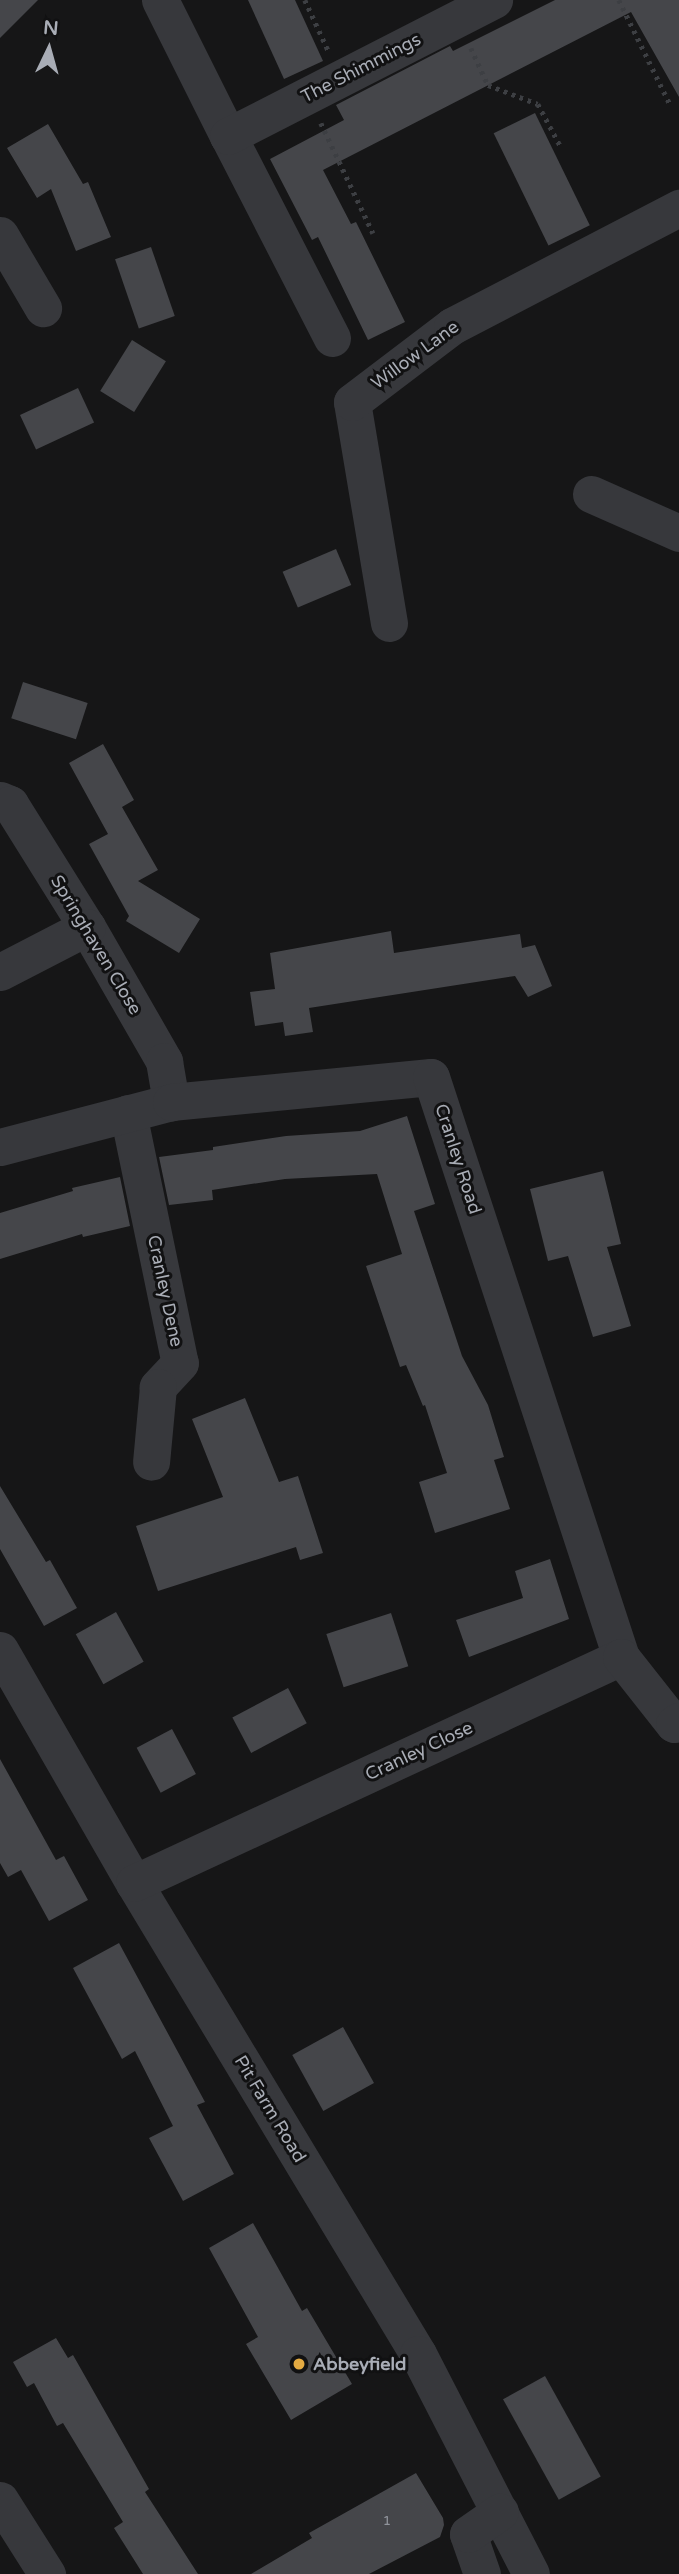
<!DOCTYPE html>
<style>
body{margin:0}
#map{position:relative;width:679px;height:2574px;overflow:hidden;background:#161617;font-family:"Varela Round",sans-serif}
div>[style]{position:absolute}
.building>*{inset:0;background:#45464a;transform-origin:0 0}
.path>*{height:4.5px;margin-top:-2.25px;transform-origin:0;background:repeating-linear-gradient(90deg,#3d3f43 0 3.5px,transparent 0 8.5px)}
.minor>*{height:37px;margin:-18.5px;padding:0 18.5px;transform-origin:18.5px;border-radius:18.5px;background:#37383c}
.dots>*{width:19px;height:19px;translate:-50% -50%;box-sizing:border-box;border:4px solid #111112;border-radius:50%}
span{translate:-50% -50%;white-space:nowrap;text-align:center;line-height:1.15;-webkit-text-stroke:6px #111112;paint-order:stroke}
.number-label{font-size:14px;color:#90939b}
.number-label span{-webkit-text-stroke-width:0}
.street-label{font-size:18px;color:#a9adb6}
.poi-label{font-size:18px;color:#a9adb6;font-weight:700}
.left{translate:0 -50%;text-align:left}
.north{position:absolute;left:14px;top:14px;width:70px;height:70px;-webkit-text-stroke:5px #111112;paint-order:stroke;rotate:5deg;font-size:19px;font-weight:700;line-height:28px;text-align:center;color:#a9adb6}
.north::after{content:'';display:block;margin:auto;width:24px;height:32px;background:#a9adb6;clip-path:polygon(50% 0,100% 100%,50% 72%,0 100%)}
</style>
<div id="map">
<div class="building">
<div style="clip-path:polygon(0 0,38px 0,0 38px)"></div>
<div style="clip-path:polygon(248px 0,295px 0,323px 61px,284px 79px)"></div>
<div style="clip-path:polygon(555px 0,679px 0,679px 97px,631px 12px,323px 170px,351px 224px,356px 222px,405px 322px,368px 340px,318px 237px,312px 240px,270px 159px,344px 120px,336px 105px,450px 46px,453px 51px)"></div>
<div style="left:535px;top:113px;width:125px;height:46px;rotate:64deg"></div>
<div style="clip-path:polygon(48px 124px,83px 184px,88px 182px,111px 237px,76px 251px,51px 189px,37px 198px,7px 148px)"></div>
<div style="left:151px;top:247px;width:73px;height:38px;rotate:71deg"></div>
<div style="left:132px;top:340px;width:40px;height:60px;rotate:32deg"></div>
<div style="left:78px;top:388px;width:38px;height:64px;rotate:65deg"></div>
<div style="left:336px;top:549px;width:39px;height:58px;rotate:67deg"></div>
<div style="left:23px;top:682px;width:68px;height:38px;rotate:18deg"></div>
<div style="clip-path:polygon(103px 744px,134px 800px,122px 807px,158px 870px,138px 881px,200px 919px,179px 953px,126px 921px,129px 916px,89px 844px,108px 834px,69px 763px)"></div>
<div style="clip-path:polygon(391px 931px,394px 953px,520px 934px,522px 948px,535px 945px,552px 986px,528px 997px,515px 976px,309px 1008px,313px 1032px,285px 1036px,283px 1022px,255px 1026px,250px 992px,275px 989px,270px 953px)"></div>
<div style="clip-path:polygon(407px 1116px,435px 1204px,414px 1211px,462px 1356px,488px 1405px,504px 1457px,494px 1460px,510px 1509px,435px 1533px,419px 1482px,447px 1473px,425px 1405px,423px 1406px,406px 1365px,400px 1367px,366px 1266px,402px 1254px,377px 1174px,285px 1179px,212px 1190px,213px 1200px,169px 1205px,159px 1157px,213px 1150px,213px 1147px,286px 1136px,360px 1131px)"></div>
<div style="clip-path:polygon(603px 1171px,621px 1244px,607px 1247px,631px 1326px,593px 1337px,568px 1256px,548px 1261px,530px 1189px)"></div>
<div style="clip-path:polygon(120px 1177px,130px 1226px,83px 1237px,82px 1234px,0 1259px,0 1213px,73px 1191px,72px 1188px)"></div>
<div style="clip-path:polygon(245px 1398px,279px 1482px,298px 1476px,323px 1553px,300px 1560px,296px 1547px,158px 1591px,136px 1526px,223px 1497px,192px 1419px)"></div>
<div style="clip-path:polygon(0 1486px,46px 1562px,50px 1560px,77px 1608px,44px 1626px,0 1549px)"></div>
<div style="clip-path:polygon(550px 1559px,569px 1619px,469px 1657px,456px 1620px,523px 1598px,515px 1571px)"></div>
<div style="left:116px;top:1612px;width:57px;height:46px;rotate:61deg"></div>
<div style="left:391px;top:1613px;width:56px;height:68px;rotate:72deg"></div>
<div style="left:288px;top:1688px;width:40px;height:63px;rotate:62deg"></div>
<div style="left:172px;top:1729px;width:51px;height:40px;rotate:62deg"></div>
<div style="clip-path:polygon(0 1759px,56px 1860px,64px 1856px,88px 1900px,49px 1921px,21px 1870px,8px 1877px,0 1863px)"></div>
<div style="clip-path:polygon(119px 1943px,205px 2102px,197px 2105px,234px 2174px,183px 2201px,149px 2138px,173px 2126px,135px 2051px,122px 2059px,73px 1968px)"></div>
<div style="left:343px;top:2027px;width:64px;height:58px;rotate:61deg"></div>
<div style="clip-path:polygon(253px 2223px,302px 2311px,307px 2308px,352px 2384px,291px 2420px,246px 2344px,258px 2337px,209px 2248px)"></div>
<div style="clip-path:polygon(56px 2338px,68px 2358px,73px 2355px,149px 2489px,145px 2492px,198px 2574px,143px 2574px,114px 2528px,123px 2522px,63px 2423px,57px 2426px,34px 2383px,27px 2387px,13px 2362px)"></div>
<div style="left:545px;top:2376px;width:115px;height:48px;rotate:61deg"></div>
<div style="clip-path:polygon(416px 2473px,443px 2518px,444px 2525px,440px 2537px,369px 2574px,251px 2574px,312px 2538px,309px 2533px)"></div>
</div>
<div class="path">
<div style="left:305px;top:0;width:55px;rotate:65.3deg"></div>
<div style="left:619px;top:0;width:118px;rotate:63.9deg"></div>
<div style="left:471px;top:48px;width:41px;rotate:65.3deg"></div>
<div style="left:488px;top:85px;width:53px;rotate:20.8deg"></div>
<div style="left:538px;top:104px;width:49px;rotate:61.9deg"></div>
<div style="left:321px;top:123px;width:122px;rotate:64.7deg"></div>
</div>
<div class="minor">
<div style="left:160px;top:0;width:152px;rotate:63.4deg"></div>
<div style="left:0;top:235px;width:85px;rotate:59.5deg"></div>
<div style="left:332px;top:338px;width:227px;rotate:-117.2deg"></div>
<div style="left:228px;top:136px;width:299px;rotate:-27.1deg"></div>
<div style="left:591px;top:494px;width:96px;rotate:23.9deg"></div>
<div style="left:389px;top:623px;width:224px;rotate:-99.5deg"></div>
<div style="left:352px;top:402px;width:126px;rotate:-37.2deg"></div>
<div style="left:452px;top:326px;width:256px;rotate:-27.5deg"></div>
<div style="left:0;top:800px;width:11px;rotate:22deg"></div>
<div style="left:10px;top:804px;width:145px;rotate:58deg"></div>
<div style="left:87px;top:927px;width:155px;rotate:60.1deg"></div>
<div style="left:164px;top:1061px;width:42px;rotate:80.3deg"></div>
<div style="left:0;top:972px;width:98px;rotate:-27.3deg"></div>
<div style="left:128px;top:1113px;width:255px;rotate:78.3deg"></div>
<div style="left:180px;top:1363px;width:33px;rotate:133deg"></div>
<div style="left:158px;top:1387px;width:75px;rotate:95.3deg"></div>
<div style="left:0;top:1147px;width:177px;rotate:-14.7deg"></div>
<div style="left:171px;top:1102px;width:261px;rotate:-5.5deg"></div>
<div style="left:431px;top:1077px;width:610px;rotate:71.86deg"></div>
<div style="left:0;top:1650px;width:269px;rotate:60.1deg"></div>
<div style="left:134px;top:1883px;width:550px;rotate:58.91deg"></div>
<div style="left:418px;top:2354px;width:247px;rotate:62.8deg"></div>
<div style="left:134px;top:1883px;width:537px;rotate:-24.89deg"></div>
<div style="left:621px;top:1657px;width:85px;rotate:51.7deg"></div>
<div style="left:674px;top:1724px;width:6px;rotate:-31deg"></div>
<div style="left:0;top:2500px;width:88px;rotate:57.6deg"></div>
<div style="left:482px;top:2574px;width:42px;rotate:-109.3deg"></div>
<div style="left:468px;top:2534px;width:39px;rotate:-35deg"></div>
</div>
<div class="dots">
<div style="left:299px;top:2364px;background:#e3aa42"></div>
</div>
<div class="number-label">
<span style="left:387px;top:2521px">1</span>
</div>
<div class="street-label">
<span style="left:361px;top:68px;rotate:-27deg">The Shimmings</span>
<span style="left:415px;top:355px;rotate:-36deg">Willow Lane</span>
<span style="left:96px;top:945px;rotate:59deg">Springhaven Close</span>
<span style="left:458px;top:1159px;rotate:72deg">Cranley Road</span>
<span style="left:165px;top:1291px;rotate:78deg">Cranley Dene</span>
<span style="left:419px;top:1751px;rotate:-25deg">Cranley Close</span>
<span style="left:270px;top:2109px;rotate:59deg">Pit Farm Road</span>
</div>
<div class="poi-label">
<span class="left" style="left:313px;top:2364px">Abbeyfield</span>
</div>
<div class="north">N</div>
</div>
